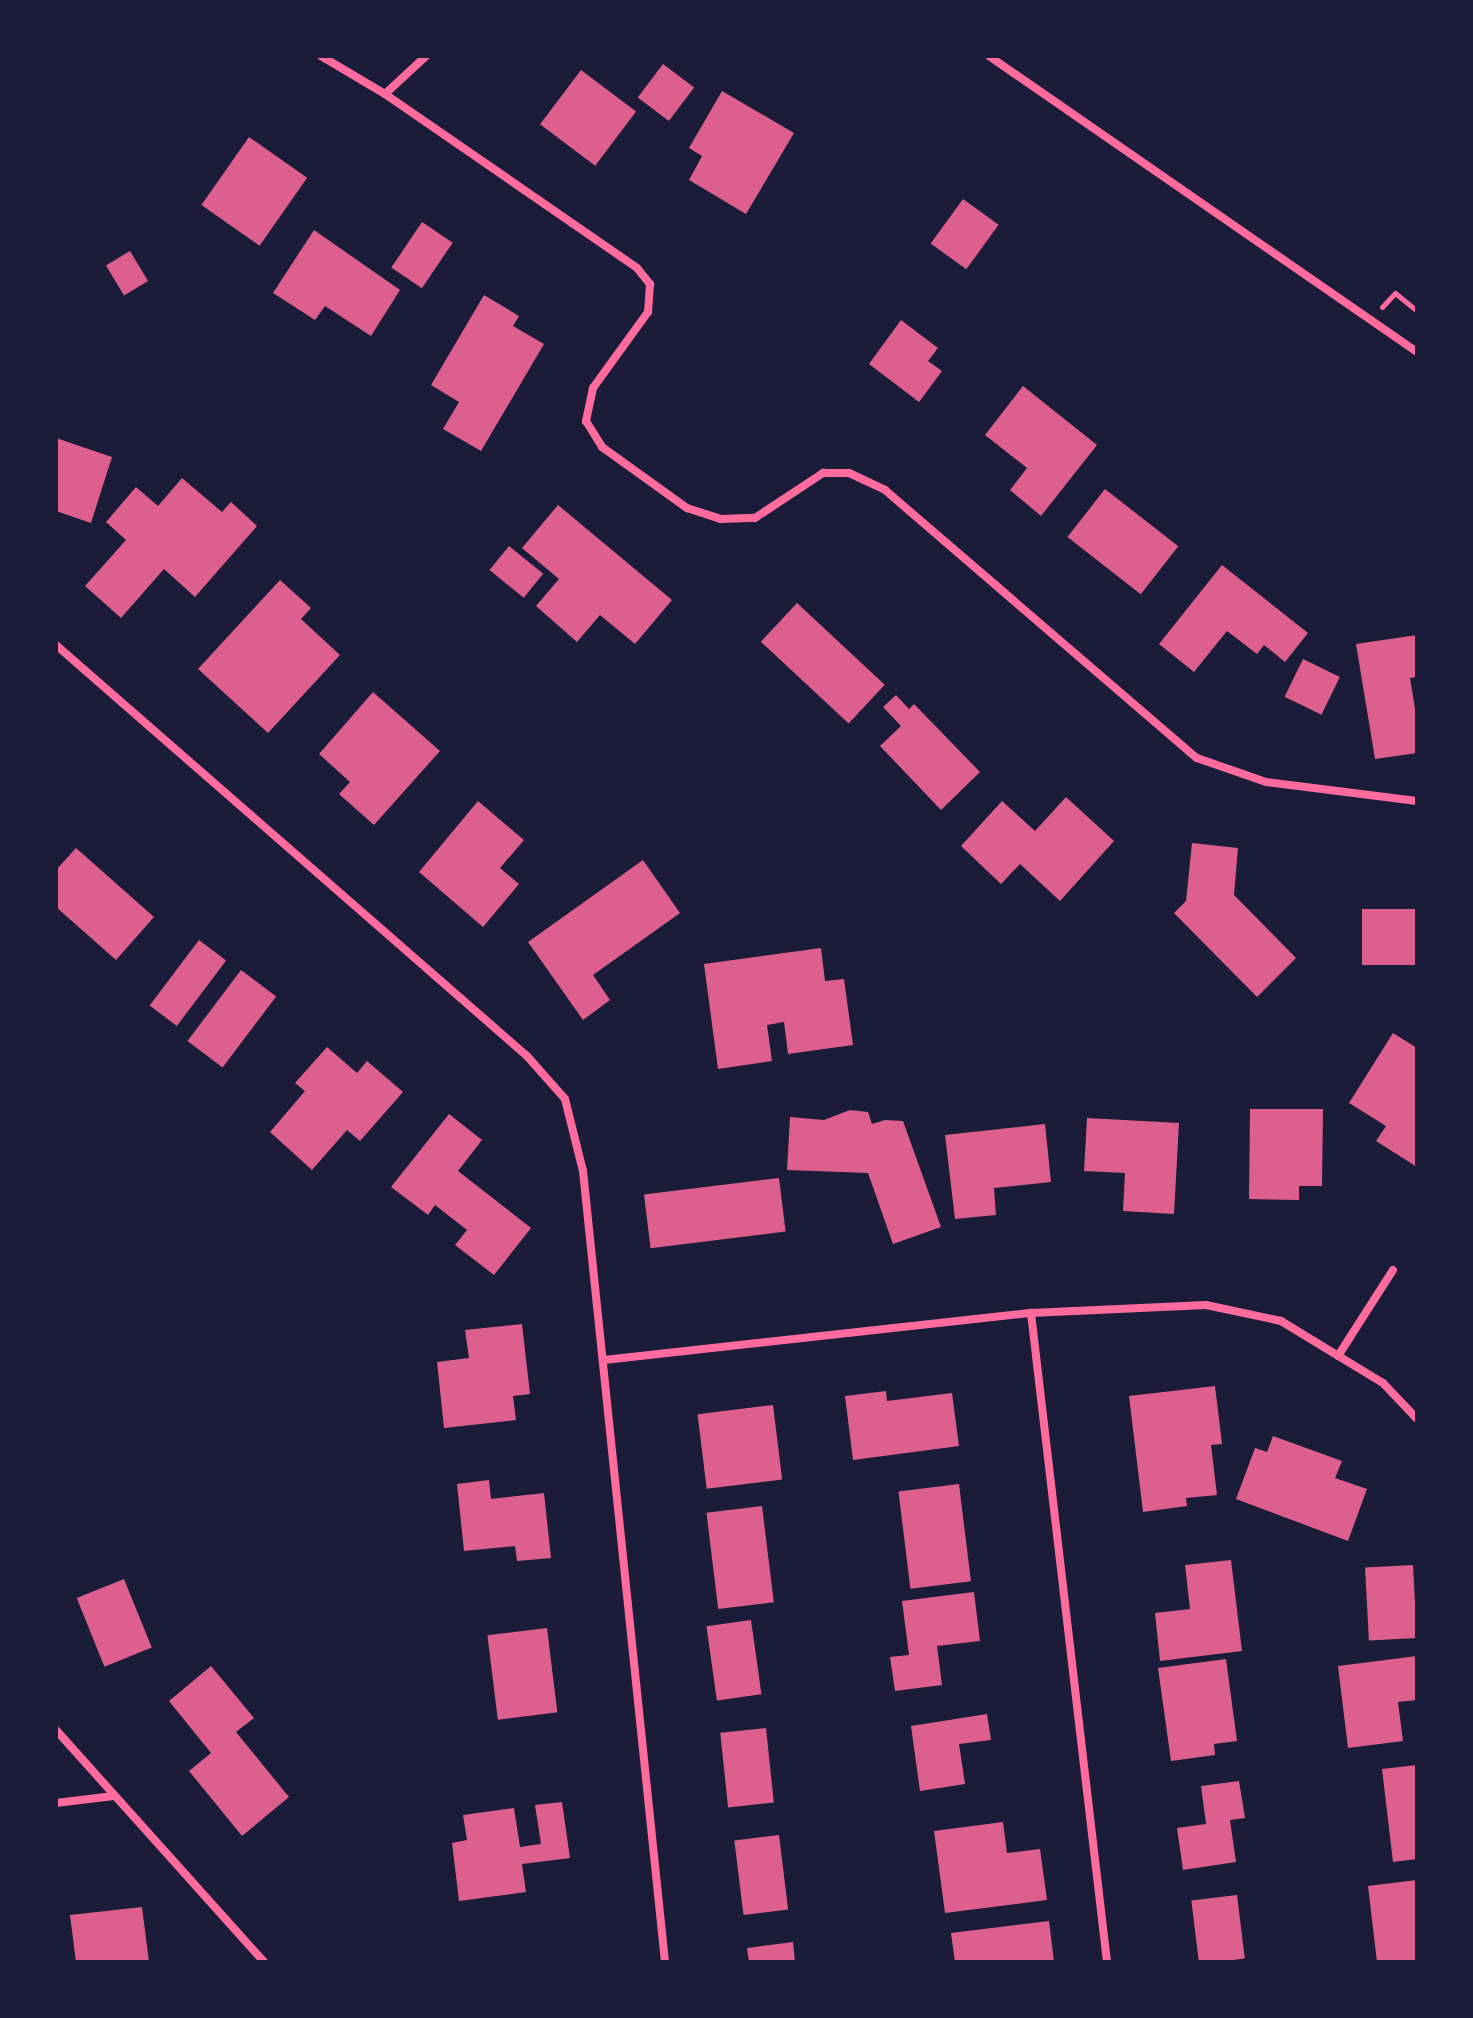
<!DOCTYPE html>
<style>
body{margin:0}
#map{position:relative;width:1473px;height:2018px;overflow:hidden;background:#1b1b3a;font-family:"Libre Baskerville",serif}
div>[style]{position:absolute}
.building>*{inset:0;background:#dd5f8e;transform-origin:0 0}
.path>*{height:5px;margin:-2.5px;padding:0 2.5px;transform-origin:2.5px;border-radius:2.5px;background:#ff6b9d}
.minor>*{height:8px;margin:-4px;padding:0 4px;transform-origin:4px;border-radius:4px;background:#ff6b9d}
span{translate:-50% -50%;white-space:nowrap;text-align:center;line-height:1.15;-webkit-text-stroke:7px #1b1b3a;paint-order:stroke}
.frame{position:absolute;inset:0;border:58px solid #1b1b3a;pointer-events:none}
</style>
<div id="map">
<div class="building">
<i style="left:663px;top:64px;width:39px;height:42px;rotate:37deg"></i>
<i style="left:581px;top:70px;width:69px;height:68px;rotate:37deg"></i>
<i style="clip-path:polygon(722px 91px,794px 133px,746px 214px,689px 180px,702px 156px,689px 148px)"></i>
<i style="left:249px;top:137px;width:71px;height:83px;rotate:35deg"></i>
<i style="left:963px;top:199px;width:44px;height:55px;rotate:36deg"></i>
<i style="left:422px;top:222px;width:37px;height:55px;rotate:34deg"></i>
<i style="clip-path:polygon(314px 230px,400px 290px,371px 336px,325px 306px,315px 320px,273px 293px)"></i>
<i style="left:130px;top:251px;width:35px;height:28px;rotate:59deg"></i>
<i style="clip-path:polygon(484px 295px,519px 316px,513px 326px,544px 344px,481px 451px,443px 429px,459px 402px,431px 385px)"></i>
<i style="clip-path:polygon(901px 320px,938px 348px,928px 361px,942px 371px,919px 402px,869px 364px)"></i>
<i style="clip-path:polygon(1023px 386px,1097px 445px,1041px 516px,1010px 490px,1027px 468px,985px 435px)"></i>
<i style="clip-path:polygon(56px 438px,112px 457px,91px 523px,56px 511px)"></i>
<i style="clip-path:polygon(182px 478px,222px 512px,231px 502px,257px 526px,195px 597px,164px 569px,121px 618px,85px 586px,126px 540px,106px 522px,136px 487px,158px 506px)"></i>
<i style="left:1105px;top:489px;width:93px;height:61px;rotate:38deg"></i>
<i style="clip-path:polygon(558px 505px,672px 600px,635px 644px,600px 615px,577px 642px,536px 606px,559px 579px,522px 548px)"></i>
<i style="left:509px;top:546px;width:44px;height:31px;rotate:39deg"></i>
<i style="clip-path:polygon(1222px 565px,1308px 633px,1285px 662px,1264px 645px,1257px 654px,1227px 631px,1194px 672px,1159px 644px)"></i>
<i style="clip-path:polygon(280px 580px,311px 608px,301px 619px,340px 655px,268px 733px,198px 669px)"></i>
<i style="left:797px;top:603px;width:120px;height:53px;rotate:43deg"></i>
<i style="clip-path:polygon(1417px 635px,1417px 677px,1410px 678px,1417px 721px,1417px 753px,1375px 759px,1356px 644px)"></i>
<i style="left:1303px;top:659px;width:41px;height:42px;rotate:26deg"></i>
<i style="clip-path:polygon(373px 692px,440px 751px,374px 825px,339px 794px,350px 782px,319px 754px)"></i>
<i style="clip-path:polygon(896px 695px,909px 709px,914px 704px,980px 772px,941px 810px,880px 746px,901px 726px,883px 707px)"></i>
<i style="clip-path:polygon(1066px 797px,1114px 841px,1060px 901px,1020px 864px,1001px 884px,961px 846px,1002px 801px,1035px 831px)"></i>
<i style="clip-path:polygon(478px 801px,524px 840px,500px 868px,519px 884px,483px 927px,419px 872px)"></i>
<i style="clip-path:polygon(1192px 843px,1238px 848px,1234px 895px,1296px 958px,1257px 997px,1174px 913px,1186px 901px)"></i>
<i style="clip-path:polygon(76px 848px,154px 917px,116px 960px,56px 907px,56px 870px)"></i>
<i style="clip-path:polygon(643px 860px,680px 913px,593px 975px,610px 1000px,583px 1020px,528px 942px)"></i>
<i style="left:1417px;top:909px;width:56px;height:55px;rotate:90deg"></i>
<i style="left:199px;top:940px;width:34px;height:82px;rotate:37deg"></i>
<i style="clip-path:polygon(821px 948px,825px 981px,844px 979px,853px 1045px,788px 1054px,784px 1022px,767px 1025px,772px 1061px,718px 1069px,704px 964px)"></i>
<i style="left:241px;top:970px;width:44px;height:89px;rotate:37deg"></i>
<i style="clip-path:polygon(1393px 1033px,1417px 1048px,1417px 1167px,1376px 1141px,1386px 1126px,1349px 1103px)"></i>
<i style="clip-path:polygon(327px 1047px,357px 1073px,367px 1061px,403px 1092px,360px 1141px,347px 1130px,312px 1170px,270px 1132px,305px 1091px,295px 1083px)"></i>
<i style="clip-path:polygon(1250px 1109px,1323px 1109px,1322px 1186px,1299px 1186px,1299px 1200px,1249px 1199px)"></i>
<i style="clip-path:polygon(850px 1110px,868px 1112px,872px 1124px,885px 1120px,903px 1121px,941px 1227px,893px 1244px,868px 1173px,787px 1170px,790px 1117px,824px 1120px)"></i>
<i style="clip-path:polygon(449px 1114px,482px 1140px,458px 1171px,531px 1228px,494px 1275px,455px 1245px,467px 1230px,435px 1205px,428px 1215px,391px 1187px)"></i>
<i style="clip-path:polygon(1087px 1118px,1179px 1123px,1174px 1214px,1123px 1211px,1125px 1173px,1084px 1171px)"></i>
<i style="clip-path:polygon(1045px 1124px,1051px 1182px,994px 1188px,996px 1215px,955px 1219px,945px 1135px)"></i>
<i style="left:779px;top:1178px;width:54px;height:136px;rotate:83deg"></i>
<i style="clip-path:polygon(522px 1324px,530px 1394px,513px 1396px,516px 1420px,444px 1428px,437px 1362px,469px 1358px,465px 1330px)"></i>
<i style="clip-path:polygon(1215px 1386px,1222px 1444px,1211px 1445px,1217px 1495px,1186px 1498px,1187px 1506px,1143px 1512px,1129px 1396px)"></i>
<i style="clip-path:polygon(886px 1391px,887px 1401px,952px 1393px,959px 1446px,853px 1460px,845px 1396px)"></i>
<i style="left:773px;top:1405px;width:75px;height:76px;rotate:83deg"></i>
<i style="clip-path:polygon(1273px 1436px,1342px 1461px,1335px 1478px,1367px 1489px,1348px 1541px,1236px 1499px,1255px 1448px,1267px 1452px)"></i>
<i style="clip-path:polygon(489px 1480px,491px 1499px,544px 1493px,551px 1558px,517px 1561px,515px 1546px,464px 1551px,457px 1484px)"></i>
<i style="left:959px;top:1484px;width:98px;height:61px;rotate:83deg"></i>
<i style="left:762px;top:1506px;width:97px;height:56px;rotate:83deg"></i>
<i style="clip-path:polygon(1231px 1560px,1242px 1651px,1160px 1661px,1155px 1613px,1190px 1609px,1185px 1565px)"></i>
<i style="left:1413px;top:1565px;width:73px;height:48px;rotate:87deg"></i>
<i style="left:124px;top:1579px;width:74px;height:51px;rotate:68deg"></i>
<i style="clip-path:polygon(974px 1592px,980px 1641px,937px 1646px,942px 1685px,895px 1691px,890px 1657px,909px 1655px,902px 1601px)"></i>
<i style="left:751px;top:1620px;width:75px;height:45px;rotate:82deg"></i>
<i style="left:547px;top:1628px;width:85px;height:60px;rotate:83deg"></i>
<i style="clip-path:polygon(1417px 1656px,1417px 1700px,1398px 1702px,1403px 1741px,1348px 1748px,1338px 1666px)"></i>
<i style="clip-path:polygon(1226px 1659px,1237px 1741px,1214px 1744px,1215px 1755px,1171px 1761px,1158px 1668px)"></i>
<i style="clip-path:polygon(211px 1666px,254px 1718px,236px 1732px,289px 1797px,242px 1836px,189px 1771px,211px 1753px,169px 1701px)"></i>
<i style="clip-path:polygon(987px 1714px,991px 1740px,959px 1744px,965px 1784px,920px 1791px,911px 1726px)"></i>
<i style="left:766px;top:1728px;width:75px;height:46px;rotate:84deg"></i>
<i style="clip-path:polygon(1417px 1765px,1417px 1859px,1393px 1862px,1382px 1769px)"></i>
<i style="clip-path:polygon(1239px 1781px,1245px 1818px,1230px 1820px,1236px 1862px,1183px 1870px,1177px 1828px,1206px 1824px,1201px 1786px)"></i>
<i style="clip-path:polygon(562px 1802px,570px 1858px,522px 1864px,526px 1892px,459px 1901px,452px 1843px,467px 1840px,463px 1815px,514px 1808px,520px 1847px,541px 1844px,535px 1805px)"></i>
<i style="clip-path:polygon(1003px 1822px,1007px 1853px,1040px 1849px,1047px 1900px,945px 1913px,934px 1831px)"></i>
<i style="left:779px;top:1835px;width:75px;height:45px;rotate:83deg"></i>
<i style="clip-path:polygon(1417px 1880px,1417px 1961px,1377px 1962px,1368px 1886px)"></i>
<i style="left:1237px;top:1895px;width:64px;height:46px;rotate:83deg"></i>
<i style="clip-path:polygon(142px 1907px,149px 1962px,76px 1962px,70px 1915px)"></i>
<i style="clip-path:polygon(1049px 1921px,1054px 1962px,955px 1962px,951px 1933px)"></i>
<i style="clip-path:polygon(793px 1942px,795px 1962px,749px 1962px,747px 1948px)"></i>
</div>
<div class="path">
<i style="left:1382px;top:307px;width:19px;rotate:-47deg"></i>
<i style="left:1395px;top:293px;width:28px;rotate:39deg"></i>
</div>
<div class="minor">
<i style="left:321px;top:56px;width:74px;rotate:30.7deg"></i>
<i style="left:385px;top:94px;width:306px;rotate:34.6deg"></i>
<i style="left:637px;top:268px;width:21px;rotate:51deg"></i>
<i style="left:650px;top:284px;width:28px;rotate:94deg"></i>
<i style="left:648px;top:312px;width:94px;rotate:125.9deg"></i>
<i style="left:593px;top:388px;width:34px;rotate:102deg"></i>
<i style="left:586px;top:421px;width:31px;rotate:58deg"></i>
<i style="left:602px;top:447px;width:105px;rotate:35.7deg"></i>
<i style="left:687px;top:508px;width:36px;rotate:18deg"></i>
<i style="left:721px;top:519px;width:34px;rotate:-2deg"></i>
<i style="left:755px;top:518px;width:82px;rotate:-33.5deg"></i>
<i style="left:823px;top:473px;width:26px"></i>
<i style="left:849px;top:473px;width:40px;rotate:25deg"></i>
<i style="left:885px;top:490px;width:411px;rotate:40.7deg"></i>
<i style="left:1197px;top:758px;width:73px;rotate:19.2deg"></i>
<i style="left:1266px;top:782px;width:152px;rotate:7.2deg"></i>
<i style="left:989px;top:56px;width:520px;rotate:34.67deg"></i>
<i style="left:385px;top:94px;width:56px;rotate:-42.8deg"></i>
<i style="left:56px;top:645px;width:625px;rotate:41.11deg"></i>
<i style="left:527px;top:1056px;width:57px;rotate:48.5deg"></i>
<i style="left:565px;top:1099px;width:74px;rotate:76deg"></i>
<i style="left:583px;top:1171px;width:795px;rotate:84.08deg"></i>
<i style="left:1031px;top:1313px;width:653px;rotate:83.32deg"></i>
<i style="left:1338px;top:1356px;width:102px;rotate:-57.4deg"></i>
<i style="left:604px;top:1360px;width:430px;rotate:-6.3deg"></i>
<i style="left:1031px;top:1313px;width:175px;rotate:-2.6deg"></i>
<i style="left:1206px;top:1305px;width:77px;rotate:12deg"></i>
<i style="left:1281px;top:1321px;width:119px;rotate:31.3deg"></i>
<i style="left:1383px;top:1383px;width:50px;rotate:46.6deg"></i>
<i style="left:56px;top:1730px;width:312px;rotate:48.1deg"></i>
<i style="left:56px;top:1803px;width:58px;rotate:-6.9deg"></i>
</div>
<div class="frame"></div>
</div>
